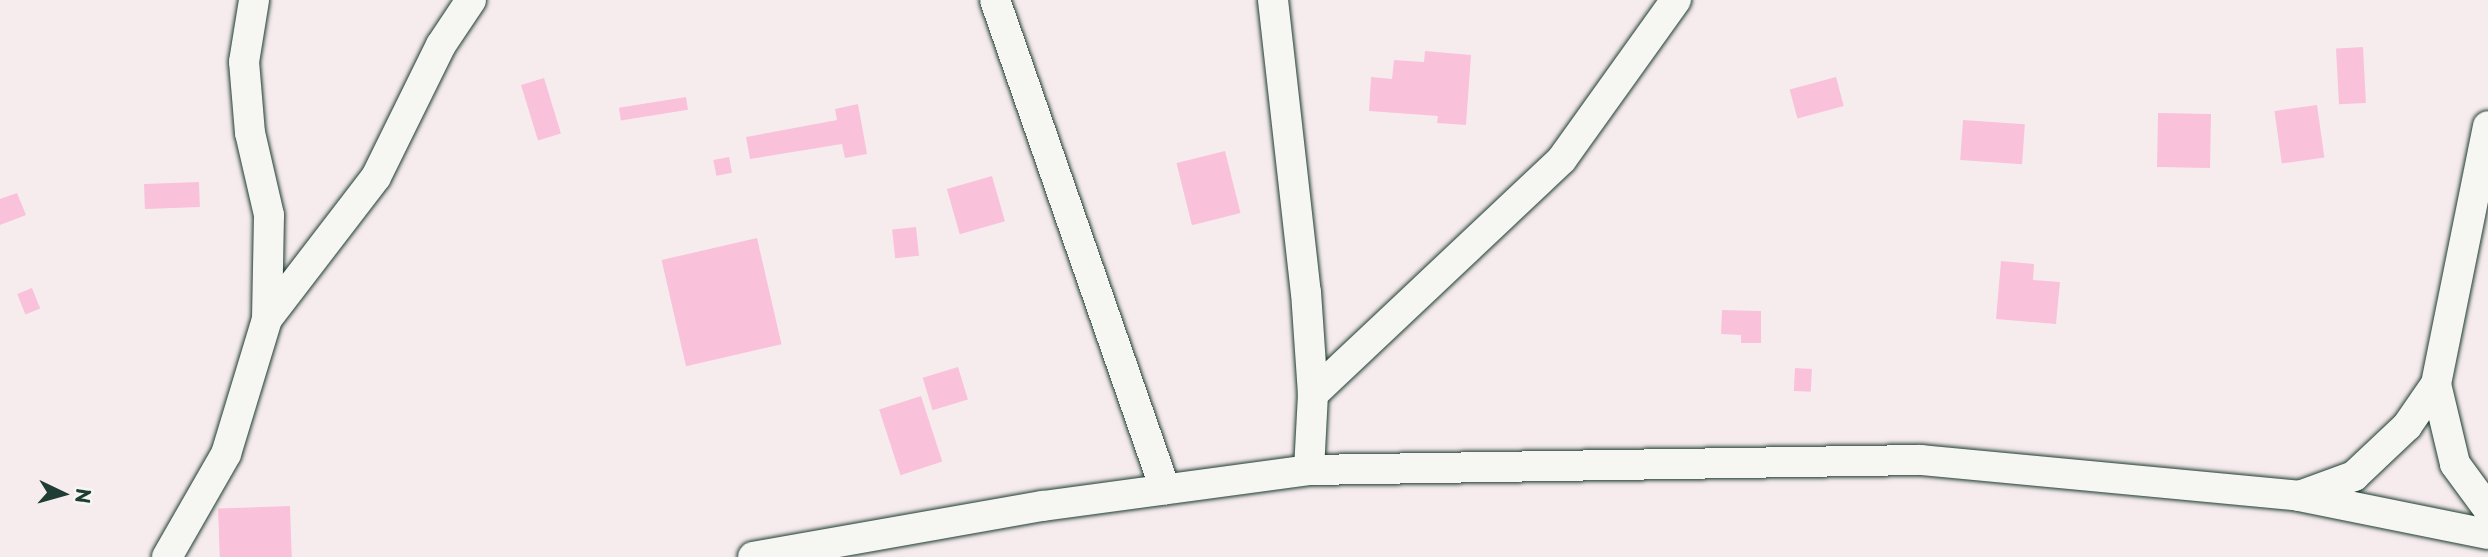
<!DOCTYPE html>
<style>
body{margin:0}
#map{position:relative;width:2488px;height:557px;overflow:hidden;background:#f7eced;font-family:"Playpen Sans",sans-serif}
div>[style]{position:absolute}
.building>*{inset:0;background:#f9c2da;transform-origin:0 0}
.roads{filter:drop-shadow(0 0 2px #1f3d34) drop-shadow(0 0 2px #1f3d34)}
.minor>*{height:30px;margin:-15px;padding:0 15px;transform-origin:15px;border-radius:15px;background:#f6f6f2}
span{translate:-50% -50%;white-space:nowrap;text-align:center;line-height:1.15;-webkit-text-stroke:6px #f6f6f2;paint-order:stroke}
.north{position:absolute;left:28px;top:459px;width:70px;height:70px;-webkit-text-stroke:5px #f6f6f2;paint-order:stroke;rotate:95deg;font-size:19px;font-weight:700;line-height:28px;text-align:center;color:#1f3d34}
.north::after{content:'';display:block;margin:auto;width:24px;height:32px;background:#1f3d34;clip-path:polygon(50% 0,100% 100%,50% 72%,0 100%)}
</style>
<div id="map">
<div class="building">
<i style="left:2363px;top:47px;width:56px;height:27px;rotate:87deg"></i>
<i style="clip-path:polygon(1425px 51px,1471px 55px,1466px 125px,1437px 123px,1438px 116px,1369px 111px,1371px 77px,1392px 79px,1394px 60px,1424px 62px)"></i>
<i style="left:1836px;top:77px;width:30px;height:48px;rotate:75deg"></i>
<i style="left:544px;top:78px;width:58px;height:24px;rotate:73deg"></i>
<i style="left:686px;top:97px;width:13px;height:68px;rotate:81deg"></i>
<i style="clip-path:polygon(858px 104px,867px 154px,845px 158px,842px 144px,750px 159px,746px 137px,837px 120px,835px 109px)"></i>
<i style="left:2317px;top:105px;width:53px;height:43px;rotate:82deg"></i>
<i style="left:2158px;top:113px;width:53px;height:54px;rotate:1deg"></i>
<i style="left:1963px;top:120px;width:62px;height:40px;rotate:4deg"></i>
<i style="left:1225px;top:151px;width:64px;height:50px;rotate:76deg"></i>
<i style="left:729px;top:157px;width:16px;height:16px;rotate:79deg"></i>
<i style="left:992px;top:176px;width:47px;height:47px;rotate:74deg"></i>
<i style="left:199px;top:182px;width:25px;height:55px;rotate:88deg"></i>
<i style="clip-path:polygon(17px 193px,26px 215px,0 225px,0 199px)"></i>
<i style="left:916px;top:227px;width:29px;height:24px;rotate:84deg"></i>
<i style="left:757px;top:238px;width:109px;height:98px;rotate:77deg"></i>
<i style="clip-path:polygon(2001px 261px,2034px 264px,2033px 280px,2060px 282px,2056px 324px,1996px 319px)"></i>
<i style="left:32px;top:288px;width:22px;height:16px;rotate:68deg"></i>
<i style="clip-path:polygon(1722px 310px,1761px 311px,1761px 343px,1741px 343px,1741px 335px,1721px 334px)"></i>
<i style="left:958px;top:367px;width:34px;height:37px;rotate:73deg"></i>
<i style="left:1795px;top:368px;width:17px;height:23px;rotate:3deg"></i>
<i style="left:921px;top:396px;width:69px;height:44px;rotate:72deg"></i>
<i style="left:290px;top:506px;width:51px;height:72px;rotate:88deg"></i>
</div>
<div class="roads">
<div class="minor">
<i style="left:995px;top:0;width:518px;rotate:70.83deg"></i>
<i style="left:1273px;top:0;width:294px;rotate:83.6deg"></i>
<i style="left:1306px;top:292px;width:102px;rotate:86.1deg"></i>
<i style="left:1313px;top:394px;width:76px;rotate:93deg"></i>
<i style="left:267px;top:319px;width:179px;rotate:-52.5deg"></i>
<i style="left:376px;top:177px;width:147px;rotate:-63.8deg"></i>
<i style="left:441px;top:45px;width:54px;rotate:-56.3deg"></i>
<i style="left:2436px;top:384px;width:82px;rotate:76.6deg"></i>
<i style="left:2455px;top:464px;width:56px;rotate:53.7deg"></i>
<i style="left:1313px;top:394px;width:342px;rotate:-43.3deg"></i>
<i style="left:1562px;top:159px;width:196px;rotate:-54.4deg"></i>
<i style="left:2299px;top:496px;width:59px;rotate:-20deg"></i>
<i style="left:2354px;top:476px;width:73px;rotate:-43.3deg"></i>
<i style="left:2407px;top:426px;width:51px;rotate:-55.4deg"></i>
<i style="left:2436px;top:384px;width:263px;rotate:-78.6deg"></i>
<i style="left:167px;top:557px;width:119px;rotate:-60.2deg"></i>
<i style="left:226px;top:454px;width:141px;rotate:-73.1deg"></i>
<i style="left:267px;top:319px;width:104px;rotate:-88.9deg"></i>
<i style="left:269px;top:215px;width:84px;rotate:-103deg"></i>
<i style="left:250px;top:133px;width:71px;rotate:-94.8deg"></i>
<i style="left:244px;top:62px;width:63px;rotate:-80.8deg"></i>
<i style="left:753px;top:557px;width:294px;rotate:-10deg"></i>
<i style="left:1043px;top:506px;width:268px;rotate:-7.7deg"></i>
<i style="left:1309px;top:470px;width:612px;rotate:-0.94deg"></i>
<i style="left:1921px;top:460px;width:380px;rotate:5.4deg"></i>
<i style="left:2299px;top:496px;width:193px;rotate:11.4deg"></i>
</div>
</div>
<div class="north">N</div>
</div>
